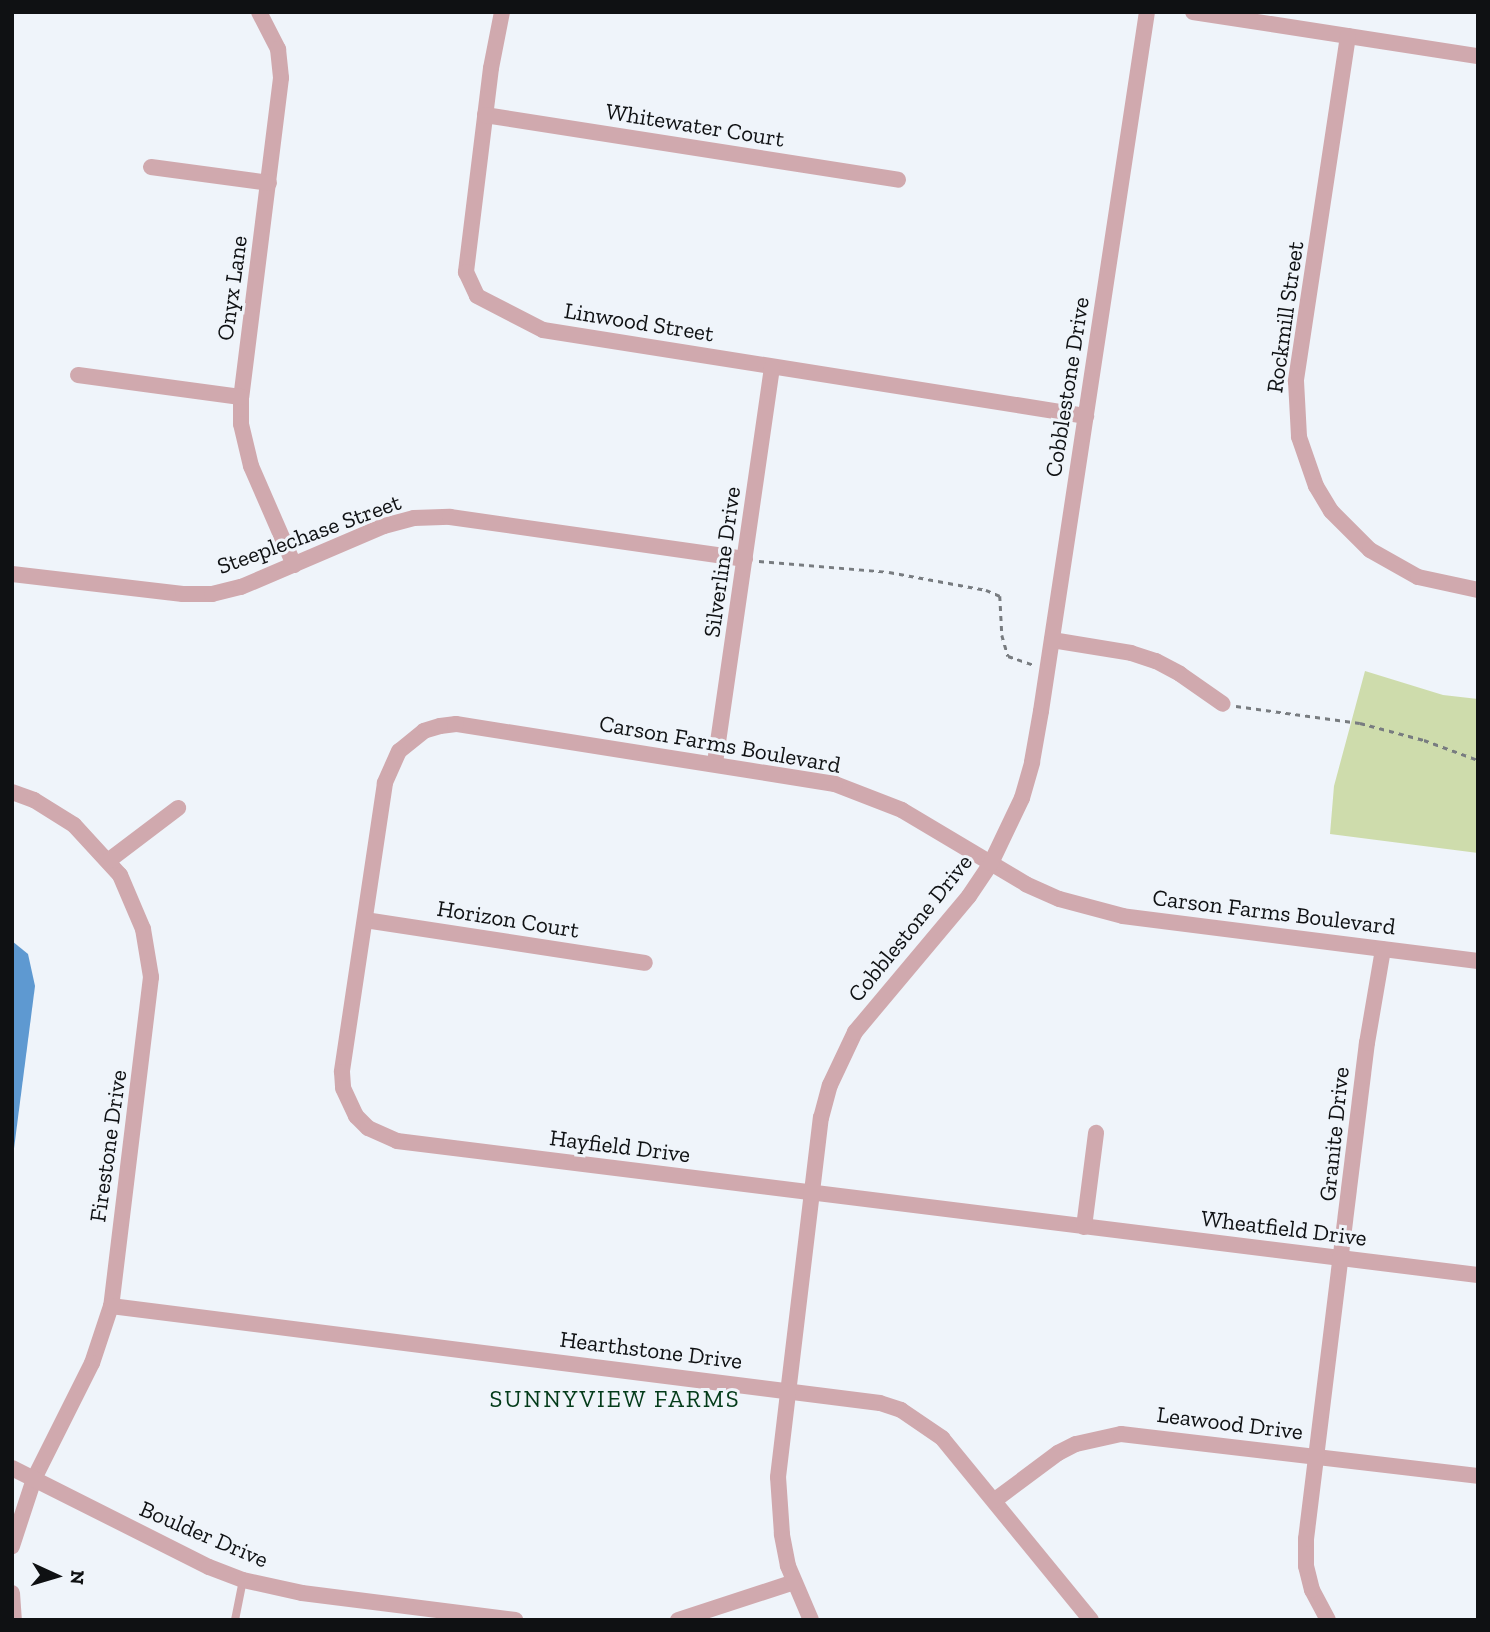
<!DOCTYPE html>
<style>
body{margin:0}
#map{position:relative;width:1490px;height:1632px;overflow:hidden;background:#eff4fa;font-family:"Zilla Slab",serif}
div>[style]{position:absolute}
.green>*{inset:0;background:#cedcac}
.water>*{inset:0;background:#5e99d1}
.path>*{height:2.5px;margin-top:-1.25px;transform-origin:0;background:repeating-linear-gradient(90deg,#787c80 0 5px,transparent 0 10px)}
.service>*{height:8px;margin:-4px;padding:0 4px;transform-origin:4px;border-radius:4px;background:#d0a9ae}
.minor>*{height:16px;margin:-8px;padding:0 8px;transform-origin:8px;border-radius:8px;background:#d0a9ae}
span{translate:-50% -50%;white-space:nowrap;text-align:center;line-height:1.15;-webkit-text-stroke:6px #eff4fa;paint-order:stroke}
.street-label{font-size:23px;color:#0f1113}
.neighbourhood-label{font-size:24px;color:#033b19;letter-spacing:2px}
.frame{position:absolute;inset:0;border:14px solid #0f1113;pointer-events:none}
.north{position:absolute;left:21px;top:1541px;width:70px;height:70px;-webkit-text-stroke:5px #eff4fa;paint-order:stroke;rotate:94deg;font-size:19px;font-weight:700;line-height:28px;text-align:center;color:#0f1113}
.north::after{content:'';display:block;margin:auto;width:24px;height:32px;background:#0f1113;clip-path:polygon(50% 0,100% 100%,50% 72%,0 100%)}
</style>
<div id="map">
<div class="green">
<i style="clip-path:polygon(1365px 671px,1443px 695px,1478px 699px,1478px 853px,1330px 834px,1334px 786px)"></i>
</div>
<div class="water">
<i style="clip-path:polygon(12px 941px,28px 954px,35px 986px,12px 1164px)"></i>
</div>
<div class="path">
<i style="left:759px;top:561px;width:130px;rotate:4.8deg"></i>
<i style="left:889px;top:572px;width:99px;rotate:10.5deg"></i>
<i style="left:986px;top:590px;width:15px;rotate:23deg"></i>
<i style="left:1000px;top:596px;width:39px;rotate:87deg"></i>
<i style="left:1002px;top:635px;width:22px;rotate:74deg"></i>
<i style="left:1008px;top:656px;width:28px;rotate:19deg"></i>
<i style="left:1236px;top:706px;width:125px;rotate:7.8deg"></i>
<i style="left:1360px;top:723px;width:66px;rotate:14.9deg"></i>
<i style="left:1424px;top:740px;width:58px;rotate:20.3deg"></i>
</div>
<div class="service">
<i style="left:235px;top:1620px;width:41px;rotate:-78.7deg"></i>
</div>
<div class="minor">
<i style="left:259px;top:12px;width:42px;rotate:62.8deg"></i>
<i style="left:278px;top:49px;width:29px;rotate:84deg"></i>
<i style="left:281px;top:78px;width:321px;rotate:97.1deg"></i>
<i style="left:241px;top:397px;width:27px;rotate:90deg"></i>
<i style="left:241px;top:424px;width:43px;rotate:76.6deg"></i>
<i style="left:251px;top:466px;width:108px;rotate:66.5deg"></i>
<i style="left:502px;top:12px;width:57px;rotate:101.1deg"></i>
<i style="left:491px;top:68px;width:206px;rotate:97deg"></i>
<i style="left:466px;top:272px;width:26px;rotate:65deg"></i>
<i style="left:477px;top:296px;width:74px;rotate:27.3deg"></i>
<i style="left:543px;top:330px;width:550px;rotate:9deg"></i>
<i style="left:1193px;top:12px;width:288px;rotate:8.8deg"></i>
<i style="left:1348px;top:36px;width:349px;rotate:98.6deg"></i>
<i style="left:1296px;top:381px;width:56px;rotate:86.9deg"></i>
<i style="left:1299px;top:437px;width:52px;rotate:70.9deg"></i>
<i style="left:1316px;top:486px;width:29px;rotate:59deg"></i>
<i style="left:1331px;top:511px;width:55px;rotate:45deg"></i>
<i style="left:1370px;top:550px;width:55px;rotate:29.4deg"></i>
<i style="left:1418px;top:577px;width:61px;rotate:12.2deg"></i>
<i style="left:485px;top:115px;width:418px;rotate:8.9deg"></i>
<i style="left:151px;top:167px;width:119px;rotate:7.7deg"></i>
<i style="left:78px;top:375px;width:164px;rotate:7.7deg"></i>
<i style="left:12px;top:574px;width:172px;rotate:6.7deg"></i>
<i style="left:183px;top:594px;width:29px"></i>
<i style="left:212px;top:594px;width:30px;rotate:-14deg"></i>
<i style="left:241px;top:587px;width:155px;rotate:-23.1deg"></i>
<i style="left:384px;top:526px;width:31px;rotate:-15deg"></i>
<i style="left:414px;top:518px;width:36px;rotate:-2deg"></i>
<i style="left:450px;top:517px;width:298px;rotate:8.1deg"></i>
<i style="left:1052px;top:640px;width:80px;rotate:9.3deg"></i>
<i style="left:1131px;top:653px;width:26px;rotate:18deg"></i>
<i style="left:1156px;top:661px;width:27px;rotate:28deg"></i>
<i style="left:1180px;top:674px;width:52px;rotate:34.9deg"></i>
<i style="left:715px;top:763px;width:400px;rotate:-81.8deg"></i>
<i style="left:12px;top:792px;width:23px;rotate:20deg"></i>
<i style="left:34px;top:800px;width:47px;rotate:32deg"></i>
<i style="left:74px;top:825px;width:68px;rotate:47.4deg"></i>
<i style="left:120px;top:875px;width:59px;rotate:66.9deg"></i>
<i style="left:143px;top:929px;width:49px;rotate:80.5deg"></i>
<i style="left:151px;top:977px;width:331px;rotate:96.9deg"></i>
<i style="left:111px;top:1306px;width:60px;rotate:108.4deg"></i>
<i style="left:92px;top:1363px;width:130px;rotate:116.6deg"></i>
<i style="left:34px;top:1479px;width:71px;rotate:108.2deg"></i>
<i style="left:108px;top:861px;width:88px;rotate:-37.1deg"></i>
<i style="left:365px;top:920px;width:283px;rotate:8.7deg"></i>
<i style="left:1478px;top:961px;width:358px;rotate:-172.8deg"></i>
<i style="left:1123px;top:916px;width:66px;rotate:-165.1deg"></i>
<i style="left:1059px;top:899px;width:36px;rotate:-156deg"></i>
<i style="left:1026px;top:884px;width:144px;rotate:-149.2deg"></i>
<i style="left:902px;top:810px;width:72px;rotate:-158.8deg"></i>
<i style="left:835px;top:784px;width:384px;rotate:-171deg"></i>
<i style="left:456px;top:724px;width:16px;rotate:173deg"></i>
<i style="left:440px;top:726px;width:17px;rotate:163deg"></i>
<i style="left:424px;top:731px;width:32px;rotate:141deg"></i>
<i style="left:399px;top:751px;width:35px;rotate:114deg"></i>
<i style="left:385px;top:783px;width:292px;rotate:98.5deg"></i>
<i style="left:342px;top:1072px;width:16px;rotate:86deg"></i>
<i style="left:343px;top:1088px;width:31px;rotate:65deg"></i>
<i style="left:356px;top:1116px;width:17px;rotate:45deg"></i>
<i style="left:368px;top:1128px;width:32px;rotate:24deg"></i>
<i style="left:397px;top:1141px;width:1089px;rotate:7.07deg"></i>
<i style="left:1084px;top:1227px;width:95px;rotate:-82.7deg"></i>
<i style="left:111px;top:1306px;width:775px;rotate:7.19deg"></i>
<i style="left:880px;top:1403px;width:22px;rotate:18deg"></i>
<i style="left:901px;top:1410px;width:50px;rotate:34.3deg"></i>
<i style="left:942px;top:1438px;width:235px;rotate:50.7deg"></i>
<i style="left:12px;top:1468px;width:220px;rotate:26.7deg"></i>
<i style="left:209px;top:1567px;width:36px;rotate:21deg"></i>
<i style="left:243px;top:1580px;width:60px;rotate:12.4deg"></i>
<i style="left:302px;top:1593px;width:215px;rotate:7.2deg"></i>
<i style="left:995px;top:1500px;width:79px;rotate:-36.7deg"></i>
<i style="left:1058px;top:1453px;width:20px;rotate:-27deg"></i>
<i style="left:1076px;top:1444px;width:46px;rotate:-12.5deg"></i>
<i style="left:1121px;top:1434px;width:359px;rotate:6.7deg"></i>
<i style="left:12px;top:1593px;width:27px;rotate:86deg"></i>
<i style="left:678px;top:1620px;width:122px;rotate:-18.1deg"></i>
<i style="left:811px;top:1620px;width:59px;rotate:-113.1deg"></i>
<i style="left:788px;top:1566px;width:33px;rotate:-101deg"></i>
<i style="left:782px;top:1534px;width:57px;rotate:-94deg"></i>
<i style="left:778px;top:1477px;width:362px;rotate:-83.2deg"></i>
<i style="left:821px;top:1118px;width:34px;rotate:-75deg"></i>
<i style="left:830px;top:1085px;width:59px;rotate:-64.7deg"></i>
<i style="left:855px;top:1032px;width:177px;rotate:-50deg"></i>
<i style="left:969px;top:896px;width:40px;rotate:-56deg"></i>
<i style="left:991px;top:863px;width:72px;rotate:-64.5deg"></i>
<i style="left:1022px;top:798px;width:37px;rotate:-74deg"></i>
<i style="left:1032px;top:762px;width:52px;rotate:-80deg"></i>
<i style="left:1041px;top:711px;width:707px;rotate:-81.38deg"></i>
<i style="left:1328px;top:1620px;width:34px;rotate:-118deg"></i>
<i style="left:1312px;top:1590px;width:25px;rotate:-104deg"></i>
<i style="left:1306px;top:1566px;width:27px;rotate:-90deg"></i>
<i style="left:1306px;top:1539px;width:500px;rotate:-83deg"></i>
<i style="left:1367px;top:1043px;width:95px;rotate:-80.3deg"></i>
</div>
<div class="street-label">
<span style="left:695px;top:125px;rotate:9deg">Whitewater Court</span>
<span style="left:232px;top:288px;rotate:-82deg">Onyx Lane</span>
<span style="left:1285px;top:317px;rotate:-82deg">Rockmill Street</span>
<span style="left:639px;top:322px;rotate:9deg">Linwood Street</span>
<span style="left:1067px;top:387px;rotate:-81deg">Cobblestone Drive</span>
<span style="left:309px;top:534px;rotate:-20deg">Steeplechase Street</span>
<span style="left:722px;top:562px;rotate:-82deg">Silverline Drive</span>
<span style="left:720px;top:744px;rotate:10deg">Carson Farms Boulevard</span>
<span style="left:1274px;top:912px;rotate:7deg">Carson Farms Boulevard</span>
<span style="left:508px;top:919px;rotate:9deg">Horizon Court</span>
<span style="left:910px;top:928px;rotate:-51deg">Cobblestone Drive</span>
<span style="left:1334px;top:1134px;rotate:-84deg">Granite Drive</span>
<span style="left:108px;top:1146px;rotate:-82deg">Firestone Drive</span>
<span style="left:620px;top:1146px;rotate:7deg">Hayfield Drive</span>
<span style="left:1284px;top:1228px;rotate:7deg">Wheatfield Drive</span>
<span style="left:651px;top:1350px;rotate:7deg">Hearthstone Drive</span>
<span style="left:1230px;top:1423px;rotate:7deg">Leawood Drive</span>
<span style="left:204px;top:1534px;rotate:23deg">Boulder Drive</span>
</div>
<div class="neighbourhood-label">
<span style="left:615px;top:1399px">SUNNYVIEW FARMS</span>
</div>
<div class="frame"></div>
<div class="north">N</div>
</div>
